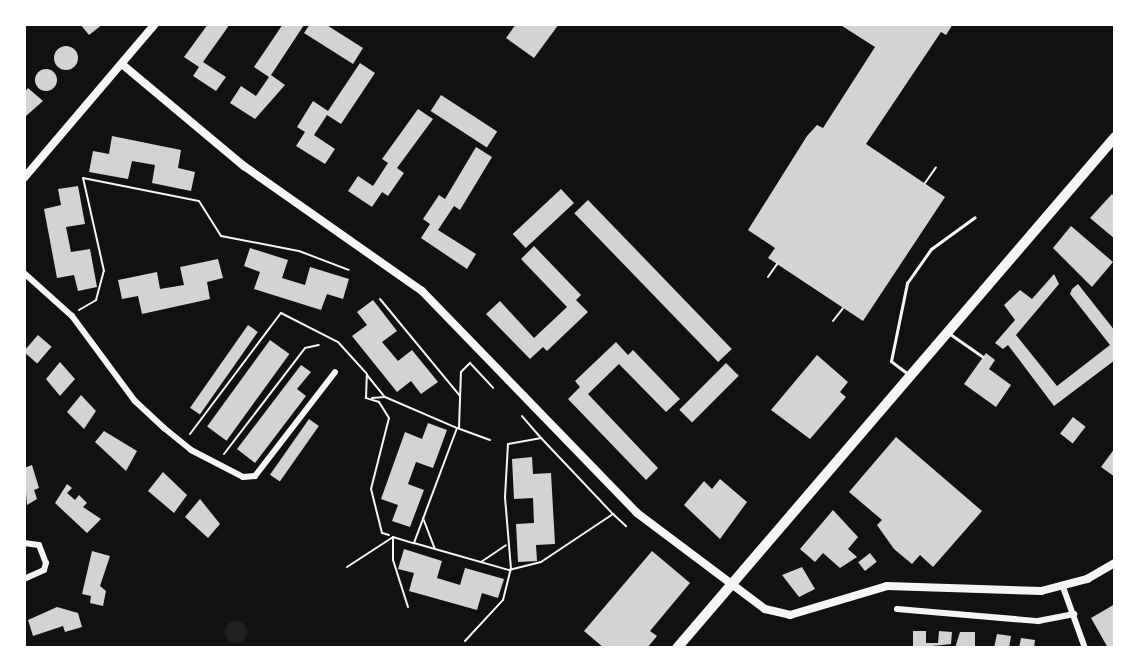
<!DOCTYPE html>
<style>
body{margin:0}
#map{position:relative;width:1139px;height:672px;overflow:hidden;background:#111;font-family:Poppins,sans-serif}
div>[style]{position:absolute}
.green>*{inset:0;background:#202020}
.round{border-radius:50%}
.building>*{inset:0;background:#d3d3d3;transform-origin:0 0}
.path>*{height:2px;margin:-1px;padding:0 1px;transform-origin:1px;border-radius:1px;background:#f5f5f5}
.service>*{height:3px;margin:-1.5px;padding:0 1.5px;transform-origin:1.5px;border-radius:1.5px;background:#f5f5f5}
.minor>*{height:6px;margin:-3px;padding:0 3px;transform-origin:3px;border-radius:3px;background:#f5f5f5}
.tertiary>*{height:8px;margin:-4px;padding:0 4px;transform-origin:4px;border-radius:4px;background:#f5f5f5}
.primary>*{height:10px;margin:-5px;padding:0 5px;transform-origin:5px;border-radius:5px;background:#f5f5f5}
span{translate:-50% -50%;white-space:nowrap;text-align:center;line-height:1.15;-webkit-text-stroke:8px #fff;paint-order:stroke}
.frame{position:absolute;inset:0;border:26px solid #fff;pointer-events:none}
</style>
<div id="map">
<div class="green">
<i class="round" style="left:225px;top:621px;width:22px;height:22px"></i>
</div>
<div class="building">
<i style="clip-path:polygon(80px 24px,103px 24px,89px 35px)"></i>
<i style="clip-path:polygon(208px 24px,230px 24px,203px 62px,226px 77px,216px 91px,193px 76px,199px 67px,184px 57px)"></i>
<i style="clip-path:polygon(283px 24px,304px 25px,271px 75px,285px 85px,255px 119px,230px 103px,241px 86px,256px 96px,269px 77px,254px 67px)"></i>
<i style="clip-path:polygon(310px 24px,325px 24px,363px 48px,353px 64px,304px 33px)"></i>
<i style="clip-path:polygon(516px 24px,559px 24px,534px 58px,506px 38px)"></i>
<i style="clip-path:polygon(839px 24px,953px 24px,946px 35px,941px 32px,866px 144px,945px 197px,863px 321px,768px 258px,775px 248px,748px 230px,807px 136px,817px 125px,823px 128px,875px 47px)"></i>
<i class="round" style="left:54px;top:46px;width:24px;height:24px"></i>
<i style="clip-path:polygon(360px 63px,375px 73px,341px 124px,327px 115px,314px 135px,335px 149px,325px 164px,296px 146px,305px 132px,297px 127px,313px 101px,328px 111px)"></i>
<i class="round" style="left:35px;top:69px;width:22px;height:22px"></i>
<i style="clip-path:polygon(28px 88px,43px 101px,26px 116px,24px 93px)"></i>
<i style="left:441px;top:95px;width:67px;height:19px;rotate:33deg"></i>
<i style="clip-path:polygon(418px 109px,433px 119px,397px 168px,404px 173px,388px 196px,382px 192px,372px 207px,348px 191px,358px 176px,373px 186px,388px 163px,382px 159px)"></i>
<i style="clip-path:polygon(112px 136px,181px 150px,178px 168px,195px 172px,191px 191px,152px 183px,155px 165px,132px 161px,128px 179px,89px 172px,93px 151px,109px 154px)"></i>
<i style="clip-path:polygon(476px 147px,492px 157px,460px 210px,454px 206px,438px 230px,476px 254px,467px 269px,421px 238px,430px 224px,423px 219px,439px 195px,445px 199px)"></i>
<i style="clip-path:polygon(78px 186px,85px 224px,66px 227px,71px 252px,90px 249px,97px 287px,78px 291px,74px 275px,57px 278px,44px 209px,61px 205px,58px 189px)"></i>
<i style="left:561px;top:189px;width:19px;height:66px;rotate:47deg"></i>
<i style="clip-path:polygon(1112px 194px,1115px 197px,1115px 239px,1090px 218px)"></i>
<i style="left:588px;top:200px;width:207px;height:19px;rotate:46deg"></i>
<i style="clip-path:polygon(1071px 226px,1113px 262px,1092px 287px,1053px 248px)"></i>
<i style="clip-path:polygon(534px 246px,581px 295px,576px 300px,588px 312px,547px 351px,543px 347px,530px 359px,486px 314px,500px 301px,534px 338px,567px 307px,521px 259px)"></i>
<i style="clip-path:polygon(250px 248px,288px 260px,282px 278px,305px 285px,310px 267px,349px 279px,343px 299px,327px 294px,321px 310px,254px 289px,260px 272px,244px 266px)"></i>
<i style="clip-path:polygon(218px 259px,223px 278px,207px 282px,210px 299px,142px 314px,138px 296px,122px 299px,118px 280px,157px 272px,160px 289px,184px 285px,180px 267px)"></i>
<i style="clip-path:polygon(1054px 274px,1059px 284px,1016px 335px,1057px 386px,1110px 345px,1070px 294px,1072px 289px,1078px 284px,1115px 331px,1115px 360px,1054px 406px,1008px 345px,1003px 349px,995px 343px,1015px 320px,1004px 305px,1020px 290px,1032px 299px)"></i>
<i style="clip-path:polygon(373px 300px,397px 331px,382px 342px,398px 361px,412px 350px,438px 382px,421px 394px,411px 381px,397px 392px,352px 336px,367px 325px,357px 312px)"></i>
<i style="left:248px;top:325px;width:12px;height:101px;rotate:35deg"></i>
<i style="left:38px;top:335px;width:18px;height:22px;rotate:41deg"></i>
<i style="left:270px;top:340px;width:24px;height:107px;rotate:36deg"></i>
<i style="clip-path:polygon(616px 342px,628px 355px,633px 350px,680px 399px,666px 412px,619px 364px,588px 394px,658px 468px,646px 480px,568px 399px,580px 387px,575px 381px)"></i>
<i style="clip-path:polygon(986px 353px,995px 360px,989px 369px,1011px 385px,996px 407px,964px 384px)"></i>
<i style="clip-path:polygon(817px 355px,848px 382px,840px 392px,846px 397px,810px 439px,771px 410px)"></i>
<i style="clip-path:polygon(60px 362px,75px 379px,60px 396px,46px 379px)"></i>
<i style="left:726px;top:363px;width:18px;height:66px;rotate:45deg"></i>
<i style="clip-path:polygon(301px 365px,311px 372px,297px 389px,306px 396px,255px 463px,237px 449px)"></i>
<i style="clip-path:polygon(81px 395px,96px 411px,84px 429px,67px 412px)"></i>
<i style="left:1073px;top:417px;width:16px;height:21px;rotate:38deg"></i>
<i style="left:309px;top:419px;width:12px;height:68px;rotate:35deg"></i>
<i style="clip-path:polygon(428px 423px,447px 430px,433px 468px,416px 462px,408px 484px,424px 490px,410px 527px,392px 521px,398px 505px,381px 499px,405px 432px,422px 439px)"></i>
<i style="clip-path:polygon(104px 431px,137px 451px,126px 471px,95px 442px)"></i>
<i style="clip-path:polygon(896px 437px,982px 511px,933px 567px,920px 555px,912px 564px,894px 549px,877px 525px,882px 520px,849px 492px)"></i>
<i style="clip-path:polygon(1115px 448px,1115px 477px,1101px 467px)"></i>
<i style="clip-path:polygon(532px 457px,533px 474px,551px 473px,555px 544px,536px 545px,537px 561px,518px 562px,516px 524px,534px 523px,533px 498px,514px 499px,512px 459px)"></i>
<i style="clip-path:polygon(32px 465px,39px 488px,34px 490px,37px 499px,27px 505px,24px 468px)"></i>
<i style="clip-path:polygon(163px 472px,187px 495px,174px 513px,148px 491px)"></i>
<i style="clip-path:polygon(720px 479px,747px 502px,720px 539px,684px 505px,704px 481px,712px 489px)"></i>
<i style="clip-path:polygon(67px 484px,72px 488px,67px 493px,75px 500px,79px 495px,87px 503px,83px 507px,101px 519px,87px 533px,55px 503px)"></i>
<i style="clip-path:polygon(200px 499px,220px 524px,208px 538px,185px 517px)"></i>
<i style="clip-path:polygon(833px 510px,858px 537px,848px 549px,857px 557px,840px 568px,823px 553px,815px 562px,800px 549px)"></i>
<i style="clip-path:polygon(404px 549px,442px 561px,437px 578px,460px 585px,465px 568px,504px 579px,498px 598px,482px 593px,477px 610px,409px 591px,414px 573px,398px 569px)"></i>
<i style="clip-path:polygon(92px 551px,110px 556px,100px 586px,106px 591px,103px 606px,90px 603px,91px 596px,82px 594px)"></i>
<i style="clip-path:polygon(652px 551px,690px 583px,650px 631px,657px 636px,647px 648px,604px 648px,584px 631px)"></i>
<i style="left:870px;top:553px;width:11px;height:15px;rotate:52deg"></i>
<i style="clip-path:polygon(802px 567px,815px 589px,799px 597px,782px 575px)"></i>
<i style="clip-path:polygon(1115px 604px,1115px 647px,1108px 648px,1091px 618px)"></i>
<i style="clip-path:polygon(57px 607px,78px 613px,82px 627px,65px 632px,63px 626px,33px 636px,28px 620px)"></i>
<i style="clip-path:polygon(913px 631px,926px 631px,926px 643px,938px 643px,939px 631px,952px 632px,951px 644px,913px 648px)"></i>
<i style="clip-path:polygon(960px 632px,975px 632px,975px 648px,955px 648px)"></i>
<i style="clip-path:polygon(997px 634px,1011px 636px,1009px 648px,994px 648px)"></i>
<i style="clip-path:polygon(1021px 638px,1035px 640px,1034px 648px,1019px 648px)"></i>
</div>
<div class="path">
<i style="left:925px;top:183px;width:19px;rotate:-55deg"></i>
<i style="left:768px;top:277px;width:16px;rotate:-55deg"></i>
<i style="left:380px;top:299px;width:126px;rotate:50.5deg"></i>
<i style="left:79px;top:310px;width:20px;rotate:-30deg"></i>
<i style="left:96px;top:300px;width:30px;rotate:-75deg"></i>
<i style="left:104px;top:271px;width:95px;rotate:-102.7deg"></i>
<i style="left:83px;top:178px;width:118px;rotate:11.2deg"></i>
<i style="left:199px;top:201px;width:41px;rotate:57.8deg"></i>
<i style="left:221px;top:236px;width:79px;rotate:10.9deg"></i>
<i style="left:299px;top:251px;width:53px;rotate:20.8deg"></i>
<i style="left:833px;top:321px;width:16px;rotate:-52deg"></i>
<i style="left:372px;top:398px;width:13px;rotate:-4deg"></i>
<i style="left:459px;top:428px;width:56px;rotate:-88deg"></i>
<i style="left:461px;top:372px;width:13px;rotate:-45deg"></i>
<i style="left:470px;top:363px;width:34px;rotate:47deg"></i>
<i style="left:190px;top:434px;width:151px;rotate:-53.1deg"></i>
<i style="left:281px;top:313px;width:64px;rotate:27deg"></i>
<i style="left:338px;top:342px;width:43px;rotate:47.8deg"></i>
<i style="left:542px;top:439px;width:102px;rotate:46.6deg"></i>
<i style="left:490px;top:440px;width:35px;rotate:-160deg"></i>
<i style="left:457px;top:428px;width:123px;rotate:110.5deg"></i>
<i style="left:414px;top:543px;width:99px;rotate:15.9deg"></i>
<i style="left:509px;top:570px;width:33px;rotate:-14deg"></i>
<i style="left:541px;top:562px;width:87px;rotate:-33.7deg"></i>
<i style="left:613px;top:514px;width:18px;rotate:43deg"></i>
<i style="left:224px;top:454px;width:133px;rotate:-52.6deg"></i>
<i style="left:305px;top:348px;width:14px;rotate:-12deg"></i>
<i style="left:423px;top:518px;width:33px;rotate:69deg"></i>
<i style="left:389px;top:535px;width:7px;rotate:-164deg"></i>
<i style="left:382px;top:533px;width:45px;rotate:-104deg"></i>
<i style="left:371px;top:489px;width:73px;rotate:-75.8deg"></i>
<i style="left:389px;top:418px;width:19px;rotate:-122deg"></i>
<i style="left:379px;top:402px;width:14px;rotate:-163deg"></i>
<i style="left:366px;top:398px;width:23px;rotate:-88deg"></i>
<i style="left:367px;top:375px;width:28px;rotate:51deg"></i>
<i style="left:385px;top:397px;width:78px;rotate:23.3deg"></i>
<i style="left:481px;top:562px;width:30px;rotate:-34deg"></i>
<i style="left:347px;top:567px;width:55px;rotate:-33.1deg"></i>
<i style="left:408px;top:607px;width:49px;rotate:-107.7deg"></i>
<i style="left:393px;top:560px;width:23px;rotate:-90deg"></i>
<i style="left:393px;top:537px;width:21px;rotate:17deg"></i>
<i style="left:465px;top:641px;width:56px;rotate:-47.2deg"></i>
<i style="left:503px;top:600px;width:32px;rotate:-76deg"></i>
<i style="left:511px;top:569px;width:72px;rotate:-94.8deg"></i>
<i style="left:505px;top:497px;width:53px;rotate:-86.8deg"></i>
<i style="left:508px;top:444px;width:34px;rotate:-10deg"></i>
<i style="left:541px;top:438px;width:29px;rotate:-131deg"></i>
<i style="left:211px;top:648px;width:16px"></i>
</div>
<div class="service">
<i style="left:950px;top:334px;width:40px;rotate:34.9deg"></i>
<i style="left:908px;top:374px;width:21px;rotate:-143deg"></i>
<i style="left:891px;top:361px;width:80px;rotate:-78.4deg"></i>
<i style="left:907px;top:283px;width:42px;rotate:-54.8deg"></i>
<i style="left:931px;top:249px;width:54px;rotate:-36deg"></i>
</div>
<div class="minor">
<i style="left:24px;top:273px;width:64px;rotate:41.9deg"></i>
<i style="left:72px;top:316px;width:106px;rotate:53.5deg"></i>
<i style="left:135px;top:401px;width:40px;rotate:43deg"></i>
<i style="left:164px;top:428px;width:35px;rotate:39deg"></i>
<i style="left:191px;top:450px;width:59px;rotate:27.4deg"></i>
<i style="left:243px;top:477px;width:12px;rotate:-5deg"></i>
<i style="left:255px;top:476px;width:131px;rotate:-52.4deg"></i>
<i style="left:24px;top:543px;width:15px;rotate:8deg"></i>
<i style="left:39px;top:545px;width:19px;rotate:69deg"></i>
<i style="left:46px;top:563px;width:7px;rotate:106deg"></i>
<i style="left:44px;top:570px;width:22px;rotate:156deg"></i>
<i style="left:1063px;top:587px;width:65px;rotate:70.2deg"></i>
<i style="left:897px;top:609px;width:142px;rotate:4.9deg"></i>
<i style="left:1038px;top:621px;width:37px;rotate:-11deg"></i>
</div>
<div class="tertiary">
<i style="left:123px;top:65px;width:158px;rotate:39.9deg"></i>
<i style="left:244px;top:166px;width:218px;rotate:35.1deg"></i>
<i style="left:422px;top:291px;width:309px;rotate:45.9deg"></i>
<i style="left:637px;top:513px;width:160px;rotate:36.9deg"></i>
<i style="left:765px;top:609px;width:26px;rotate:13deg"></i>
<i style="left:790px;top:615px;width:101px;rotate:-16.6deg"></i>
<i style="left:887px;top:586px;width:154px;rotate:1.9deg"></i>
<i style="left:1041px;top:591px;width:48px;rotate:-14.6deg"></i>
<i style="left:1087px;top:579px;width:32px;rotate:-30deg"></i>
<i style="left:24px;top:178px;width:202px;rotate:-49.6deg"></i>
</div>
<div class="primary">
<i style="left:677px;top:648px;width:673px;rotate:-49.4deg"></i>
</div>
<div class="frame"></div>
</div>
